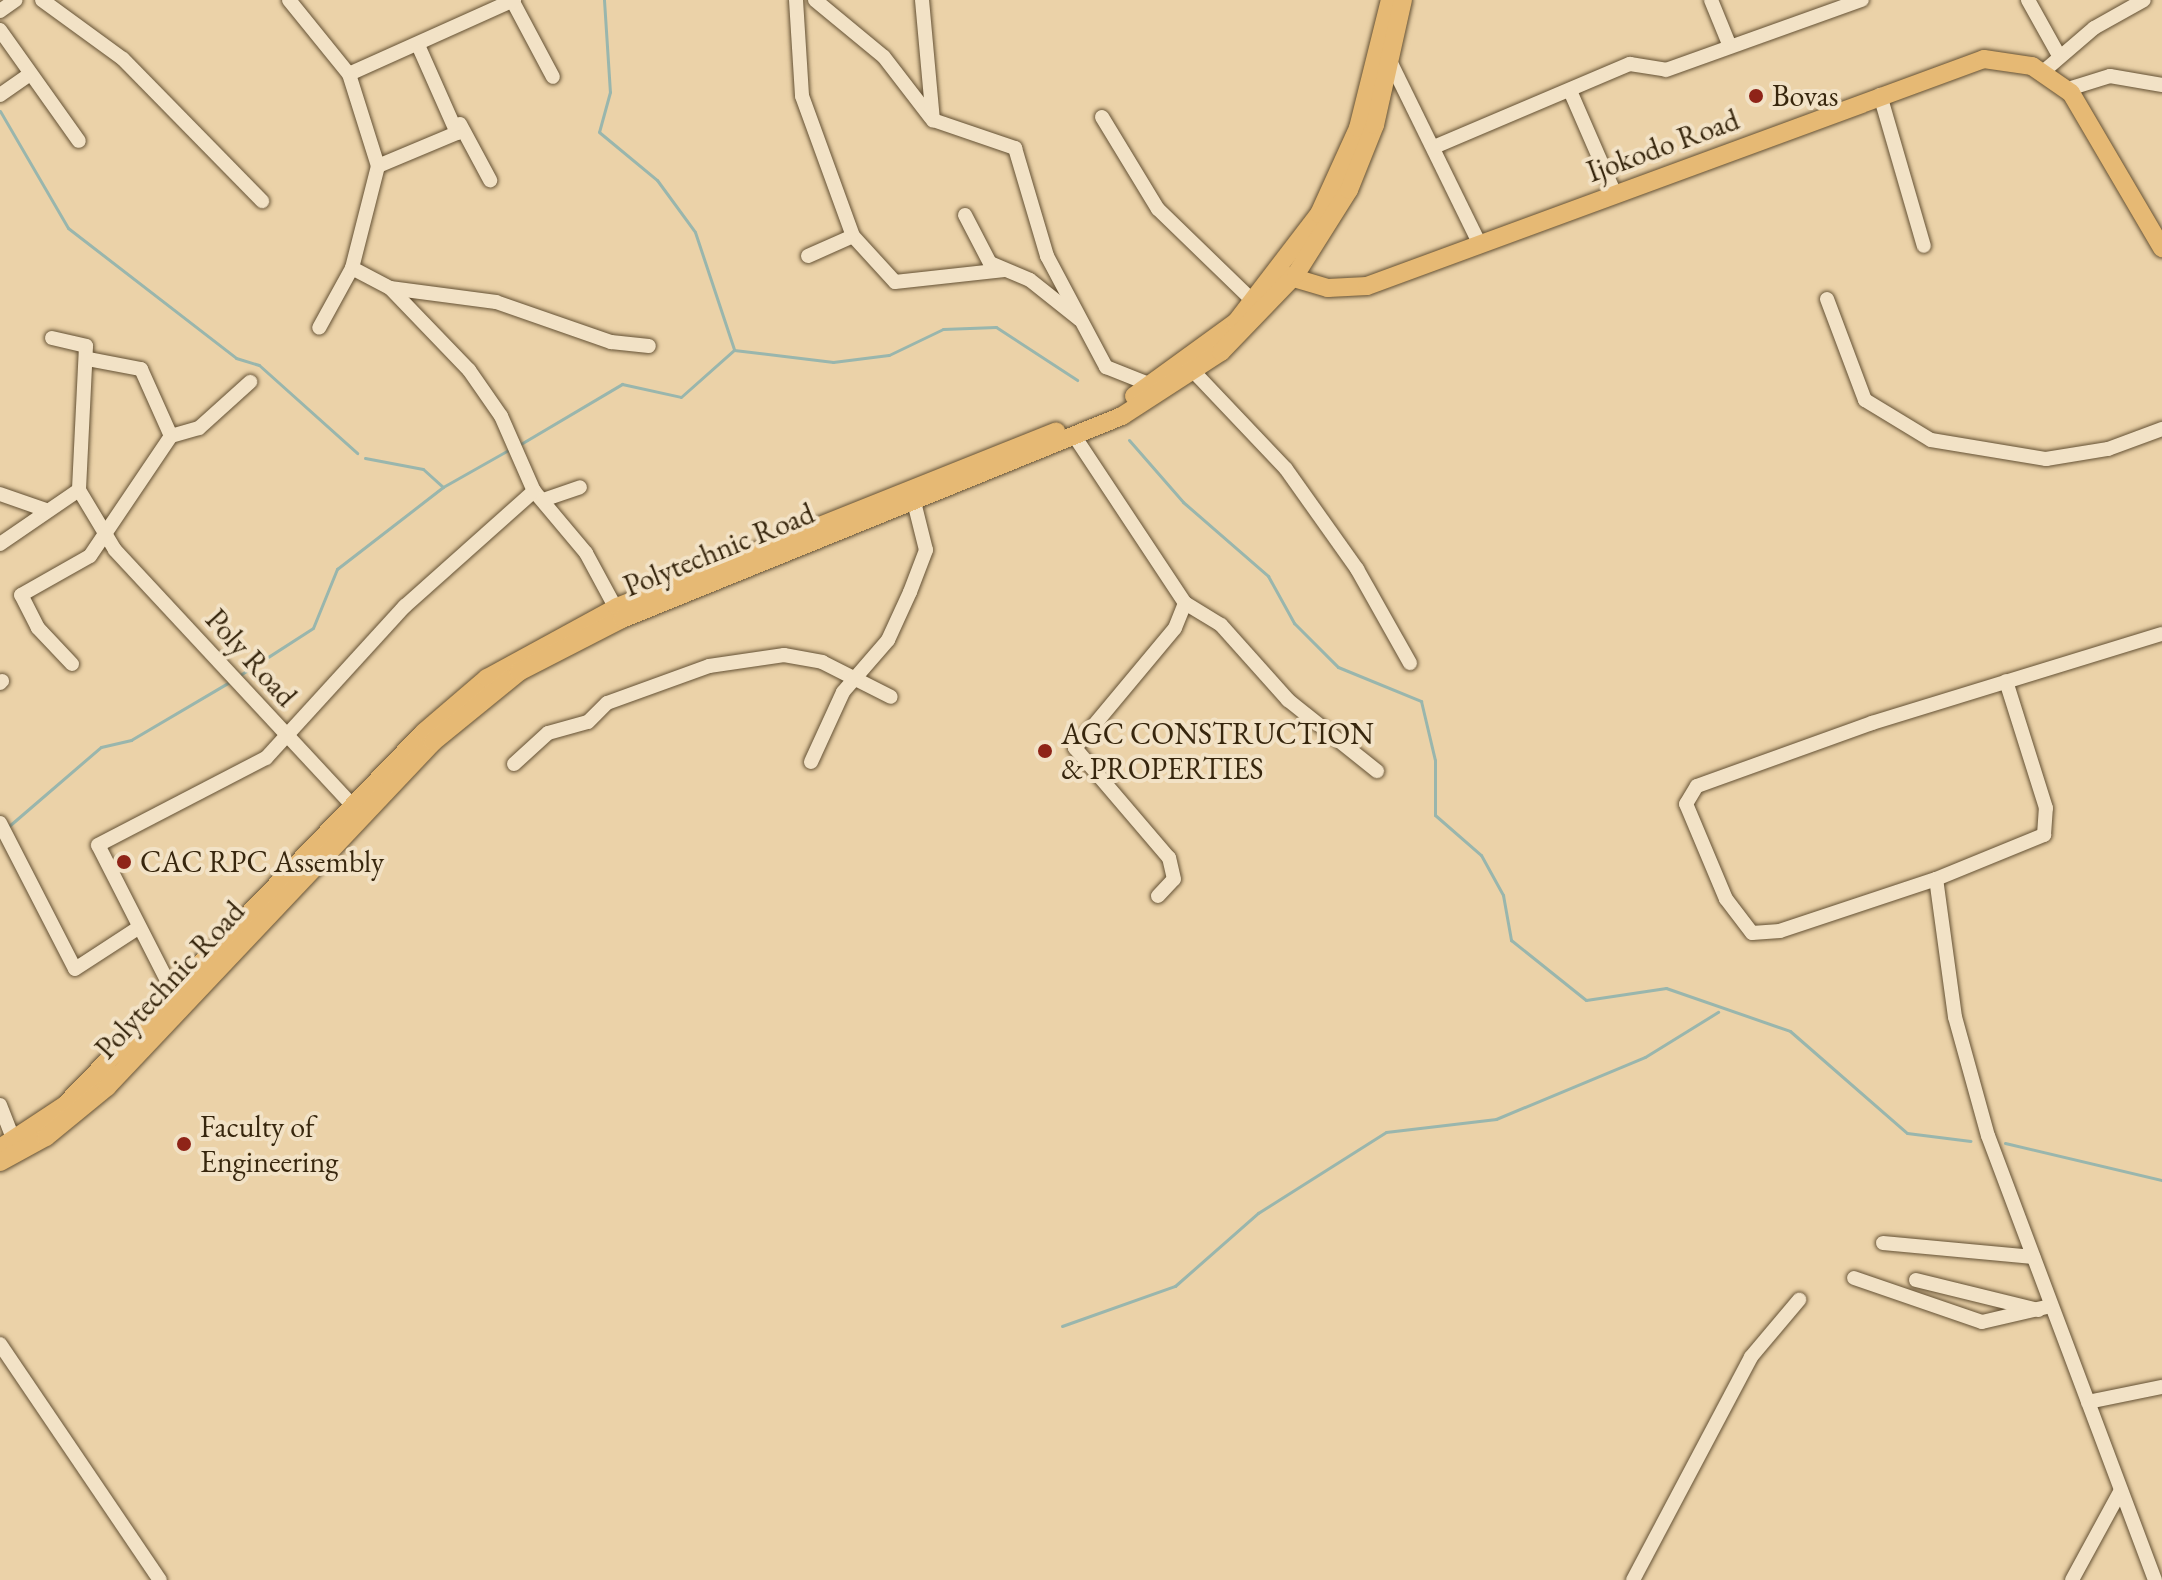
<!DOCTYPE html>
<style>
body{margin:0}
#map{position:relative;width:2162px;height:1580px;overflow:hidden;background:#ebd2a8;font-family:"EB Garamond",serif}
div>[style]{position:absolute}
.stream>*{height:3px;margin:-1.5px;padding:0 1.5px;transform-origin:1.5px;border-radius:1.5px;background:#99b6ad}
.roads{filter:drop-shadow(0 0 2px #645134) drop-shadow(0 0 2px #645134)}
.minor>*{height:14px;margin:-7px;padding:0 7px;transform-origin:7px;border-radius:7px;background:#f2e2c6}
.major>*{height:18px;margin:-9px;padding:0 9px;transform-origin:9px;border-radius:9px;background:#e6b974}
.dots>*{width:22px;height:22px;translate:-50% -50%;box-sizing:border-box;border:4px solid #f2e2c6;border-radius:50%}
span{translate:-50% -50%;white-space:nowrap;text-align:center;line-height:1.15;-webkit-text-stroke:8px #f2e2c6;paint-order:stroke}
.poi-label{font-size:30px;color:#37260d}
.left{translate:0 -50%;text-align:left}
.street-label{font-size:30px;color:#37260d}
</style>
<div id="map">
<div class="stream">
<i style="left:604px;top:0;width:92px;rotate:86.3deg"></i>
<i style="left:610px;top:92px;width:41px;rotate:105.4deg"></i>
<i style="left:599px;top:132px;width:75px;rotate:39.6deg"></i>
<i style="left:657px;top:180px;width:64px;rotate:53.8deg"></i>
<i style="left:695px;top:232px;width:123px;rotate:71.6deg"></i>
<i style="left:0;top:111px;width:135px;rotate:59.8deg"></i>
<i style="left:68px;top:228px;width:212px;rotate:37.7deg"></i>
<i style="left:236px;top:358px;width:24px;rotate:17deg"></i>
<i style="left:259px;top:365px;width:132px;rotate:41.9deg"></i>
<i style="left:1129px;top:440px;width:82px;rotate:48.9deg"></i>
<i style="left:1183px;top:502px;width:113px;rotate:41deg"></i>
<i style="left:1268px;top:576px;width:54px;rotate:61deg"></i>
<i style="left:1294px;top:623px;width:62px;rotate:45deg"></i>
<i style="left:1338px;top:667px;width:90px;rotate:22.3deg"></i>
<i style="left:1421px;top:701px;width:61px;rotate:76.7deg"></i>
<i style="left:1435px;top:760px;width:55px;rotate:90deg"></i>
<i style="left:1435px;top:815px;width:61px;rotate:41deg"></i>
<i style="left:1481px;top:855px;width:46px;rotate:61.2deg"></i>
<i style="left:1503px;top:895px;width:46px;rotate:79.9deg"></i>
<i style="left:1511px;top:940px;width:96px;rotate:38.7deg"></i>
<i style="left:1586px;top:1000px;width:81px;rotate:-8.5deg"></i>
<i style="left:1666px;top:988px;width:131px;rotate:19.1deg"></i>
<i style="left:1790px;top:1031px;width:155px;rotate:41.1deg"></i>
<i style="left:1907px;top:1133px;width:64px;rotate:7.1deg"></i>
<i style="left:519px;top:445px;width:120px;rotate:-30.6deg"></i>
<i style="left:622px;top:384px;width:60px;rotate:12.4deg"></i>
<i style="left:681px;top:397px;width:71px;rotate:-41.6deg"></i>
<i style="left:734px;top:350px;width:100px;rotate:6.9deg"></i>
<i style="left:833px;top:362px;width:56px;rotate:-7.1deg"></i>
<i style="left:889px;top:355px;width:60px;rotate:-25.7deg"></i>
<i style="left:943px;top:329px;width:53px;rotate:-2.2deg"></i>
<i style="left:996px;top:327px;width:97px;rotate:33.2deg"></i>
<i style="left:365px;top:458px;width:59px;rotate:10.7deg"></i>
<i style="left:423px;top:469px;width:27px;rotate:42deg"></i>
<i style="left:237px;top:677px;width:90px;rotate:-32.8deg"></i>
<i style="left:313px;top:628px;width:64px;rotate:-67.9deg"></i>
<i style="left:337px;top:569px;width:134px;rotate:-37.7deg"></i>
<i style="left:443px;top:487px;width:79px;rotate:-29.5deg"></i>
<i style="left:9px;top:826px;width:121px;rotate:-40.7deg"></i>
<i style="left:101px;top:747px;width:31px;rotate:-13deg"></i>
<i style="left:131px;top:740px;width:116px;rotate:-30.5deg"></i>
<i style="left:2005px;top:1143px;width:161px;rotate:13.3deg"></i>
<i style="left:1062px;top:1326px;width:120px;rotate:-19.5deg"></i>
<i style="left:1175px;top:1286px;width:111px;rotate:-41.3deg"></i>
<i style="left:1258px;top:1213px;width:151px;rotate:-32.3deg"></i>
<i style="left:1386px;top:1132px;width:111px;rotate:-6.7deg"></i>
<i style="left:1496px;top:1119px;width:161px;rotate:-22.6deg"></i>
<i style="left:1645px;top:1057px;width:86px;rotate:-31.7deg"></i>
</div>
<div class="roads">
<div class="minor">
<i style="left:42px;top:0;width:100px;rotate:36.1deg"></i>
<i style="left:123px;top:59px;width:199px;rotate:45.6deg"></i>
<i style="left:289px;top:0;width:95px;rotate:51deg"></i>
<i style="left:349px;top:74px;width:96px;rotate:72.5deg"></i>
<i style="left:378px;top:166px;width:105px;rotate:104.3deg"></i>
<i style="left:352px;top:268px;width:68px;rotate:118.8deg"></i>
<i style="left:512px;top:0;width:87px;rotate:62deg"></i>
<i style="left:796px;top:0;width:96px;rotate:86.4deg"></i>
<i style="left:802px;top:96px;width:149px;rotate:70deg"></i>
<i style="left:853px;top:236px;width:62px;rotate:47.6deg"></i>
<i style="left:895px;top:282px;width:110px;rotate:-6.3deg"></i>
<i style="left:815px;top:0;width:89px;rotate:39.6deg"></i>
<i style="left:884px;top:57px;width:77px;rotate:52.4deg"></i>
<i style="left:922px;top:0;width:121px;rotate:84.8deg"></i>
<i style="left:933px;top:120px;width:87px;rotate:18.9deg"></i>
<i style="left:1015px;top:148px;width:113px;rotate:73.5deg"></i>
<i style="left:1047px;top:256px;width:126px;rotate:62deg"></i>
<i style="left:1106px;top:367px;width:48px;rotate:21.8deg"></i>
<i style="left:1711px;top:0;width:48px;rotate:67.8deg"></i>
<i style="left:2028px;top:0;width:62px;rotate:60.9deg"></i>
<i style="left:0;top:11px;width:19px;rotate:-35deg"></i>
<i style="left:0;top:30px;width:136px;rotate:54.6deg"></i>
<i style="left:1390px;top:61px;width:205px;rotate:63.9deg"></i>
<i style="left:2044px;top:71px;width:66px;rotate:-40.7deg"></i>
<i style="left:2094px;top:28px;width:57px;rotate:-29.2deg"></i>
<i style="left:349px;top:74px;width:181px;rotate:-24.2deg"></i>
<i style="left:2065px;top:90px;width:47px;rotate:-17.3deg"></i>
<i style="left:2110px;top:76px;width:53px;rotate:9.8deg"></i>
<i style="left:1571px;top:93px;width:110px;rotate:66.5deg"></i>
<i style="left:0;top:95px;width:35px;rotate:-35deg"></i>
<i style="left:1880px;top:95px;width:157px;rotate:73.8deg"></i>
<i style="left:1102px;top:117px;width:108px;rotate:58.7deg"></i>
<i style="left:1158px;top:209px;width:134px;rotate:44.1deg"></i>
<i style="left:460px;top:124px;width:64px;rotate:61.8deg"></i>
<i style="left:1434px;top:147px;width:213px;rotate:-23deg"></i>
<i style="left:1630px;top:64px;width:36px;rotate:9deg"></i>
<i style="left:1666px;top:70px;width:208px;rotate:-19.7deg"></i>
<i style="left:378px;top:166px;width:86px;rotate:-22.7deg"></i>
<i style="left:457px;top:133px;width:96px;rotate:-113.9deg"></i>
<i style="left:965px;top:215px;width:54px;rotate:62.5deg"></i>
<i style="left:990px;top:263px;width:43px;rotate:23deg"></i>
<i style="left:1030px;top:280px;width:63px;rotate:38.5deg"></i>
<i style="left:808px;top:256px;width:49px;rotate:-24deg"></i>
<i style="left:352px;top:268px;width:43px;rotate:27.8deg"></i>
<i style="left:390px;top:288px;width:114px;rotate:46.1deg"></i>
<i style="left:469px;top:370px;width:56px;rotate:55.2deg"></i>
<i style="left:501px;top:416px;width:82px;rotate:66.3deg"></i>
<i style="left:534px;top:491px;width:81px;rotate:50deg"></i>
<i style="left:586px;top:553px;width:72px;rotate:61.6deg"></i>
<i style="left:390px;top:288px;width:107px;rotate:7.5deg"></i>
<i style="left:496px;top:302px;width:122px;rotate:19.2deg"></i>
<i style="left:611px;top:342px;width:38px;rotate:6deg"></i>
<i style="left:1827px;top:299px;width:108px;rotate:69.4deg"></i>
<i style="left:1865px;top:400px;width:77px;rotate:31.2deg"></i>
<i style="left:1931px;top:440px;width:117px;rotate:9.4deg"></i>
<i style="left:2046px;top:459px;width:63px;rotate:-9.2deg"></i>
<i style="left:2108px;top:449px;width:58px;rotate:-20.3deg"></i>
<i style="left:52px;top:338px;width:35px;rotate:13deg"></i>
<i style="left:86px;top:346px;width:144px;rotate:92.8deg"></i>
<i style="left:79px;top:490px;width:70px;rotate:59deg"></i>
<i style="left:115px;top:550px;width:360px;rotate:47.1deg"></i>
<i style="left:88px;top:359px;width:54px;rotate:10.7deg"></i>
<i style="left:141px;top:369px;width:73px;rotate:65.9deg"></i>
<i style="left:1195px;top:373px;width:132px;rotate:46.5deg"></i>
<i style="left:1286px;top:469px;width:123px;rotate:54.6deg"></i>
<i style="left:1357px;top:569px;width:108px;rotate:60.6deg"></i>
<i style="left:1075px;top:437px;width:199px;rotate:56.5deg"></i>
<i style="left:1185px;top:603px;width:42px;rotate:31.4deg"></i>
<i style="left:1221px;top:625px;width:101px;rotate:48.2deg"></i>
<i style="left:1288px;top:700px;width:114px;rotate:38.6deg"></i>
<i style="left:0;top:494px;width:49px;rotate:19.2deg"></i>
<i style="left:543px;top:500px;width:39px;rotate:-19deg"></i>
<i style="left:0;top:544px;width:96px;rotate:-34.4deg"></i>
<i style="left:72px;top:664px;width:50px;rotate:-133.4deg"></i>
<i style="left:38px;top:628px;width:37px;rotate:-117deg"></i>
<i style="left:21px;top:595px;width:79px;rotate:-29.5deg"></i>
<i style="left:90px;top:556px;width:145px;rotate:-56deg"></i>
<i style="left:171px;top:436px;width:29px;rotate:-16deg"></i>
<i style="left:199px;top:428px;width:69px;rotate:-42deg"></i>
<i style="left:0;top:683px;width:3px;rotate:-45deg"></i>
<i style="left:811px;top:762px;width:77px;rotate:-65.4deg"></i>
<i style="left:843px;top:692px;width:69px;rotate:-49.1deg"></i>
<i style="left:888px;top:640px;width:53px;rotate:-65.4deg"></i>
<i style="left:910px;top:592px;width:45px;rotate:-69.1deg"></i>
<i style="left:926px;top:550px;width:49px;rotate:-104deg"></i>
<i style="left:514px;top:764px;width:46px;rotate:-42.4deg"></i>
<i style="left:548px;top:733px;width:41px;rotate:-15.4deg"></i>
<i style="left:588px;top:722px;width:27px;rotate:-45deg"></i>
<i style="left:607px;top:703px;width:109px;rotate:-19.9deg"></i>
<i style="left:709px;top:666px;width:76px;rotate:-8.3deg"></i>
<i style="left:784px;top:655px;width:39px;rotate:10deg"></i>
<i style="left:822px;top:662px;width:77px;rotate:26.9deg"></i>
<i style="left:0;top:823px;width:164px;rotate:62.8deg"></i>
<i style="left:75px;top:969px;width:75px;rotate:-33.1deg"></i>
<i style="left:1936px;top:879px;width:117px;rotate:-22.2deg"></i>
<i style="left:2044px;top:835px;width:27px;rotate:-86deg"></i>
<i style="left:2046px;top:808px;width:133px;rotate:-107.5deg"></i>
<i style="left:1158px;top:896px;width:23px;rotate:-47deg"></i>
<i style="left:1174px;top:879px;width:22px;rotate:-103deg"></i>
<i style="left:1169px;top:858px;width:145px;rotate:-130.5deg"></i>
<i style="left:1075px;top:748px;width:156px;rotate:-50.2deg"></i>
<i style="left:1175px;top:628px;width:27px;rotate:-68deg"></i>
<i style="left:174px;top:994px;width:167px;rotate:-117deg"></i>
<i style="left:98px;top:845px;width:189px;rotate:-27.4deg"></i>
<i style="left:266px;top:758px;width:206px;rotate:-47.6deg"></i>
<i style="left:405px;top:606px;width:173px;rotate:-41.7deg"></i>
<i style="left:0;top:1105px;width:44px;rotate:68.7deg"></i>
<i style="left:1883px;top:1243px;width:151px;rotate:5.3deg"></i>
<i style="left:1854px;top:1278px;width:135px;rotate:19deg"></i>
<i style="left:1982px;top:1322px;width:71px;rotate:-13.1deg"></i>
<i style="left:1916px;top:1280px;width:126px;rotate:13.8deg"></i>
<i style="left:0;top:1344px;width:285px;rotate:55.9deg"></i>
<i style="left:2088px;top:1402px;width:76px;rotate:-11.5deg"></i>
<i style="left:1633px;top:1580px;width:252px;rotate:-62.1deg"></i>
<i style="left:1751px;top:1357px;width:75px;rotate:-49.9deg"></i>
<i style="left:2072px;top:1580px;width:102px;rotate:-61.4deg"></i>
<i style="left:2155px;top:1580px;width:474px;rotate:-110.6deg"></i>
<i style="left:1988px;top:1136px;width:123px;rotate:-105.5deg"></i>
<i style="left:1955px;top:1017px;width:139px;rotate:-97.8deg"></i>
<i style="left:1936px;top:879px;width:164px;rotate:161.6deg"></i>
<i style="left:1780px;top:931px;width:28px;rotate:176deg"></i>
<i style="left:1752px;top:933px;width:43px;rotate:-127.4deg"></i>
<i style="left:1726px;top:899px;width:103px;rotate:-112.8deg"></i>
<i style="left:1686px;top:804px;width:21px;rotate:-59deg"></i>
<i style="left:1697px;top:786px;width:186px;rotate:-19.8deg"></i>
<i style="left:1872px;top:723px;width:303px;rotate:-17.1deg"></i>
</div>
<div class="major">
<i style="left:1284px;top:275px;width:46px;rotate:16.5deg"></i>
<i style="left:1328px;top:288px;width:39px;rotate:-3deg"></i>
<i style="left:1367px;top:286px;width:657px;rotate:-20.2deg"></i>
<i style="left:1984px;top:59px;width:49px;rotate:8.3deg"></i>
<i style="left:2032px;top:66px;width:47px;rotate:34.7deg"></i>
<i style="left:2071px;top:93px;width:180px;rotate:59.6deg"></i>
<i style="left:1134px;top:396px;width:126px;rotate:-36deg"></i>
<i style="left:1236px;top:322px;width:136px;rotate:-52.5deg"></i>
<i style="left:1319px;top:214px;width:94px;rotate:-65.6deg"></i>
<i style="left:1358px;top:128px;width:132px;rotate:-76deg"></i>
<i style="left:0;top:1148px;width:78px;rotate:-33.5deg"></i>
<i style="left:65px;top:1105px;width:518px;rotate:-46.1deg"></i>
<i style="left:424px;top:732px;width:83px;rotate:-40.6deg"></i>
<i style="left:487px;top:678px;width:148px;rotate:-28.6deg"></i>
<i style="left:617px;top:607px;width:473px;rotate:-21.8deg"></i>
<i style="left:0;top:1162px;width:52px;rotate:-28.5deg"></i>
<i style="left:46px;top:1137px;width:79px;rotate:-39.3deg"></i>
<i style="left:107px;top:1087px;width:475px;rotate:-46.6deg"></i>
<i style="left:433px;top:742px;width:111px;rotate:-39.1deg"></i>
<i style="left:519px;top:672px;width:116px;rotate:-27.2deg"></i>
<i style="left:622px;top:619px;width:540px;rotate:-22.1deg"></i>
<i style="left:1122px;top:416px;width:118px;rotate:-32.9deg"></i>
<i style="left:1221px;top:352px;width:108px;rotate:-46.1deg"></i>
<i style="left:1296px;top:274px;width:99px;rotate:-57.8deg"></i>
<i style="left:1349px;top:190px;width:70px;rotate:-68.2deg"></i>
<i style="left:1375px;top:125px;width:128px;rotate:-77.4deg"></i>
</div>
</div>
<div class="dots">
<i style="left:1756px;top:96px;background:#8f2418"></i>
<i style="left:1045px;top:751px;background:#8f2418"></i>
<i style="left:124px;top:862px;background:#8f2418"></i>
<i style="left:184px;top:1144px;background:#8f2418"></i>
</div>
<div class="poi-label">
<span class="left" style="left:1772px;top:96px">Bovas</span>
<span class="left" style="left:1061px;top:751px">AGC CONSTRUCTION<br>&amp; PROPERTIES</span>
<span class="left" style="left:140px;top:862px">CAC RPC Assembly</span>
<span class="left" style="left:200px;top:1144px">Faculty of<br>Engineering</span>
</div>
<div class="street-label">
<span style="left:1663px;top:146px;rotate:-20deg">Ijokodo Road</span>
<span style="left:719px;top:550px;rotate:-22deg">Polytechnic Road</span>
<span style="left:251px;top:658px;rotate:48deg">Poly Road</span>
<span style="left:170px;top:980px;rotate:-47deg">Polytechnic Road</span>
</div>
</div>
